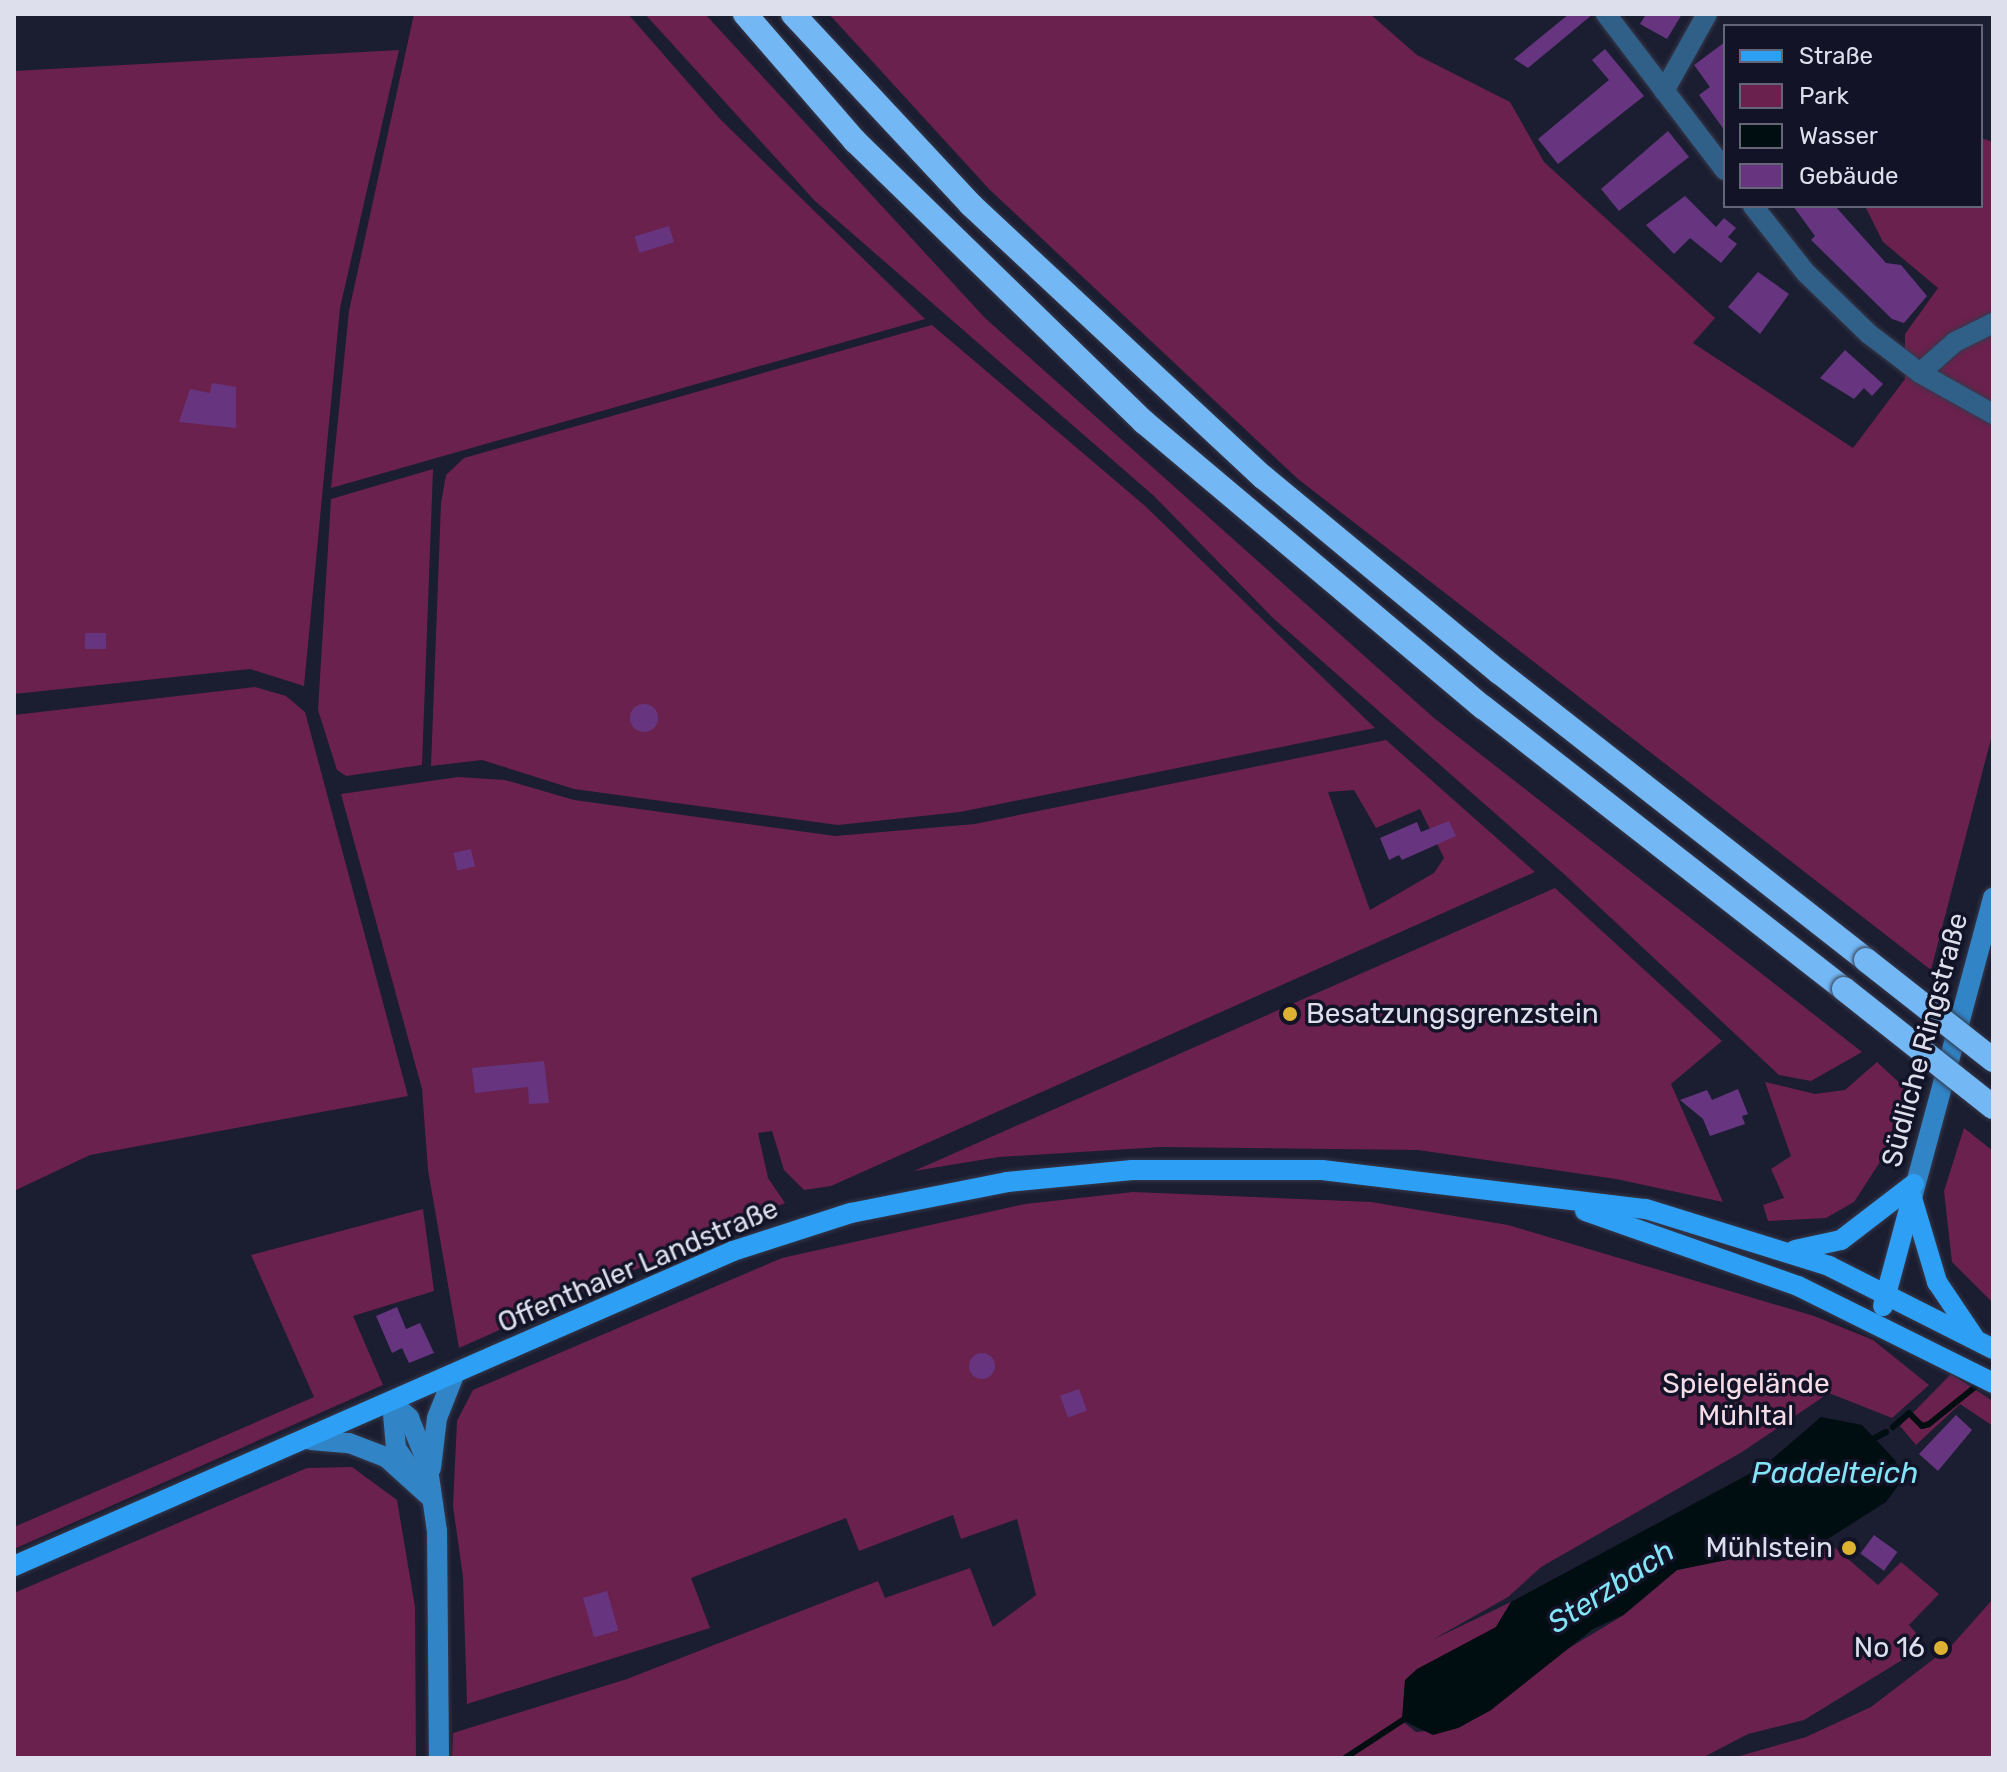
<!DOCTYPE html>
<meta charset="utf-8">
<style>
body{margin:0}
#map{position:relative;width:2007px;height:1772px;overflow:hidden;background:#1b1d30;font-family:Rubik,sans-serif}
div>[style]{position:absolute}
.green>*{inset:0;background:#6b214d}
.water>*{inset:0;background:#000d11}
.stream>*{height:6px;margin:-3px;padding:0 3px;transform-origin:3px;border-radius:3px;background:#000d11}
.building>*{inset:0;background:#67357f;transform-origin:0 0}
.round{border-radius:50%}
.roads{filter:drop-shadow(0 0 2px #36384a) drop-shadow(0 0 2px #36384a)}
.street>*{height:20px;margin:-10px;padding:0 10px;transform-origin:10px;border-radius:10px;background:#306088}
.secondary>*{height:20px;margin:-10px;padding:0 10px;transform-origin:10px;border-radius:10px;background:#3184c5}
.primary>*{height:20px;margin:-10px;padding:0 10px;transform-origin:10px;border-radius:10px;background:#2da0f5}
.highway>*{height:24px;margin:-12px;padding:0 12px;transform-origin:12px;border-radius:12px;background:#73b8f5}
.bridges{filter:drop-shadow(0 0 2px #36384a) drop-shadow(0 0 2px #36384a)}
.highway-bridge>*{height:24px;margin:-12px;padding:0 12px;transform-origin:12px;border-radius:12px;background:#73b8f5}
.dots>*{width:22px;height:22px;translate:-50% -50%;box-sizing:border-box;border:4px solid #121326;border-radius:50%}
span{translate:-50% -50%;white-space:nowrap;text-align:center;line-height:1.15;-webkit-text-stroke:7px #121326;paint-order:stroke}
.poi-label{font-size:28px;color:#dedfed}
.left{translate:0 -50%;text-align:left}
.right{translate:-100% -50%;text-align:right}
.street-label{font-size:28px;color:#dedfed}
.park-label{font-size:28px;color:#f5dce7}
.water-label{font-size:30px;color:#83e3f7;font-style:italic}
.frame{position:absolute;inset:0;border:16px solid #dedfed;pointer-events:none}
.legend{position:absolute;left:1723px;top:24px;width:260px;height:184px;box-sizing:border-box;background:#121326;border:2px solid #646576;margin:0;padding:10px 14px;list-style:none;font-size:24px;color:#dedfed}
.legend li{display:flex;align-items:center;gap:16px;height:40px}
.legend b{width:40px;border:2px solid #646576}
</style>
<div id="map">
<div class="green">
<i style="clip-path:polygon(414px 14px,628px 14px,720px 119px,925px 319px,331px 488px,349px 311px)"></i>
<i style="clip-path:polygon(645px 14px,705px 14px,985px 318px,1434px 718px,1862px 1052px,1811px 1081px,1779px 1075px,1564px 874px,1273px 618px,1154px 496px,815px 201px)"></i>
<i style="clip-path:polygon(829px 14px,1370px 14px,1417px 55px,1510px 102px,1544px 162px,1715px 318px,1693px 343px,1853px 448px,1905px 379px,1905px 334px,1938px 288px,1883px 242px,1865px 206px,1981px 206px,1981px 138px,1993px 142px,1993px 731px,1931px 970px,1298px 479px,989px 189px)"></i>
<i style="clip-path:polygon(399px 50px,340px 308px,304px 686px,250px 669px,14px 694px,14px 71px)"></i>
<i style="clip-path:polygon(932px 325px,1144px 505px,1375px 728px,960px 812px,838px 825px,574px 789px,482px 760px,431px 766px,441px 503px,446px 475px,464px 458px)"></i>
<i style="clip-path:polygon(433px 469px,422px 765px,346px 776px,337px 770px,318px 710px,331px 499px)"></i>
<i style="clip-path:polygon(255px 687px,286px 696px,305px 712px,408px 1096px,90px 1155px,14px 1191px,14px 715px)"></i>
<i style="clip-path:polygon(evenodd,1386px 740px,1535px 872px,831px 1186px,804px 1190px,784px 1170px,772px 1131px,758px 1133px,768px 1178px,785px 1203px,459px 1348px,428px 1170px,422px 1089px,341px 794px,458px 777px,505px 780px,574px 800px,835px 836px,975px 824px,1386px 740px,1354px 790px,1376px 828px,1420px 809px,1444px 858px,1434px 873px,1370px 910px,1328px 792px,1354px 790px)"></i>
<i style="clip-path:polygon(1555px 888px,1722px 1041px,1671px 1084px,1723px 1202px,1616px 1179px,1418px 1150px,1161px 1147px,999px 1157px,914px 1171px)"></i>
<i style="clip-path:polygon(1877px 1062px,1907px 1090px,1880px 1162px,1854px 1202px,1826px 1218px,1768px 1221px,1763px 1205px,1784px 1198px,1771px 1169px,1791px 1156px,1765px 1082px,1815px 1094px,1845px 1090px)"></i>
<i style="clip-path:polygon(1964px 1128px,1993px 1151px,1993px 1303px,1952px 1262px,1944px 1191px)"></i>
<i style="clip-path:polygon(1133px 1192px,1371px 1202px,1508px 1225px,1814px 1316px,1873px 1340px,1929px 1385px,1892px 1418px,1829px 1393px,1742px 1452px,1541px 1567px,1508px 1597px,1432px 1640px,1511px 1602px,1496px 1627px,1405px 1681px,1402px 1721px,1416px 1732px,1458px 1728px,1491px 1710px,1539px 1666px,1624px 1615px,1677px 1570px,1813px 1541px,1826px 1540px,1878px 1585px,1901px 1562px,1939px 1594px,1909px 1625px,1916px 1633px,1907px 1657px,1804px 1720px,1748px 1734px,1702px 1758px,452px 1758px,453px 1733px,627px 1679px,878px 1581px,885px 1598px,970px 1568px,993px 1627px,1036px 1595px,1017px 1519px,961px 1539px,953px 1515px,859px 1551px,846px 1518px,691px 1578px,710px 1628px,467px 1704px,463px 1577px,453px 1506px,457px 1421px,473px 1390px,782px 1258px,1025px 1204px)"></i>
<i style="clip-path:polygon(423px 1209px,434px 1291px,353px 1316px,383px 1385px,14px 1549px,14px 1527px,314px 1397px,251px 1255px)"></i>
<i style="clip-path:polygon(1951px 1374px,1993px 1401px,1993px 1426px,1960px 1404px,1916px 1445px,1900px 1426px)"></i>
<i style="clip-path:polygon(352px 1467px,397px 1500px,415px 1607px,416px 1758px,14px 1758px,14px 1593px,307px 1468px)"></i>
<i style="clip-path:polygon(1993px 1599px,1993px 1758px,1733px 1758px,1806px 1737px,1871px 1707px,1952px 1645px)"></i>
</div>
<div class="water">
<i style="clip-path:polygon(1821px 1417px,1862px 1425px,1895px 1460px,1902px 1480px,1886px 1502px,1826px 1540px,1677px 1570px,1623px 1615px,1593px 1629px,1491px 1710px,1458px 1728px,1433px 1735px,1402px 1720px,1405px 1680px,1417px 1669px,1496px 1627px,1511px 1602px,1764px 1466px)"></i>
</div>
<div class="stream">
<i style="left:1893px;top:1427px;width:21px;rotate:-41deg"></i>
<i style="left:1909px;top:1413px;width:18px;rotate:45deg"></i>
<i style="left:1922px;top:1426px;width:7px;rotate:-16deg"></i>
<i style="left:1929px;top:1424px;width:59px;rotate:-38.8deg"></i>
<i style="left:1871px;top:1440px;width:17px;rotate:-28deg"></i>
<i style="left:1345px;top:1758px;width:77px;rotate:-33.3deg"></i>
</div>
<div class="building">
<i style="clip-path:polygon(1569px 14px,1593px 14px,1528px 68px,1514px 59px)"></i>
<i style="clip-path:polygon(1646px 14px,1682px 14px,1667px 39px,1640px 24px)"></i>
<i style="clip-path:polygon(1725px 42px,1725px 131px,1699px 95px,1710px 87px,1694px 65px)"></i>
<i style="clip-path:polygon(1605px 49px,1644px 96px,1558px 164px,1538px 139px,1609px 80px,1592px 60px)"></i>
<i style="clip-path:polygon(1668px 131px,1689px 157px,1619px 211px,1601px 189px)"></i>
<i style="clip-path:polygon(1685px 196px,1716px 227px,1724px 218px,1736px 228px,1728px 237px,1737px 244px,1721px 263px,1690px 238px,1674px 254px,1646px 225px)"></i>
<i style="clip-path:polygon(1793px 206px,1835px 206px,1886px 263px,1901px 265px,1927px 296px,1904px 323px,1892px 319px,1811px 240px,1815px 236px)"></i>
<i style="left:669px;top:226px;width:17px;height:36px;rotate:73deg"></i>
<i style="clip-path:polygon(1758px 272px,1789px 294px,1760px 334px,1728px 307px)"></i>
<i style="clip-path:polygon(1845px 350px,1883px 384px,1872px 396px,1864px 388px,1854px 399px,1820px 378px)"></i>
<i style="clip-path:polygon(212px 383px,236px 387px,236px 428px,179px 422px,190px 389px,210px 393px)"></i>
<i style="left:106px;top:633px;width:16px;height:21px;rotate:90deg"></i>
<i class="round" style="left:630px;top:704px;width:28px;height:28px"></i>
<i style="clip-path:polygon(1449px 821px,1456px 836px,1402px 860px,1399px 855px,1389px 860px,1380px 838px,1417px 822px,1421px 832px)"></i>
<i style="left:471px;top:849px;width:18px;height:18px;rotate:77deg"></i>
<i style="clip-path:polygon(544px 1061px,549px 1103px,529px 1104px,528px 1087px,475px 1093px,472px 1068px)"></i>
<i style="clip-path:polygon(1738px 1089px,1748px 1114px,1742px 1116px,1745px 1124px,1710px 1136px,1703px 1119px,1680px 1100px,1707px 1090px,1712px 1100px)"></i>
<i style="clip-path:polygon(397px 1307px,406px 1329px,420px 1323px,434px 1353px,409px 1363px,402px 1348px,392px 1353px,376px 1316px)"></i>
<i class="round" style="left:969px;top:1353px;width:26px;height:26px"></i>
<i style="left:1079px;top:1389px;width:23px;height:20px;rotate:70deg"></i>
<i style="clip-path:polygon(1956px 1415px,1972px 1430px,1938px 1471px,1919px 1454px)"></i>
<i style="left:1874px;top:1535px;width:29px;height:23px;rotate:36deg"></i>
<i style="left:607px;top:1591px;width:41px;height:25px;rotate:74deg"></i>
</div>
<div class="roads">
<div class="street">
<i style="left:1606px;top:14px;width:196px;rotate:52.7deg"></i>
<i style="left:1664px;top:91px;width:88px;rotate:-60.8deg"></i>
<i style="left:1753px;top:206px;width:85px;rotate:51.7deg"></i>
<i style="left:1806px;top:273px;width:88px;rotate:44.1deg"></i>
<i style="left:1869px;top:334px;width:64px;rotate:37.4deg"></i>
<i style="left:1920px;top:373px;width:84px;rotate:29.3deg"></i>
<i style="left:1920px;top:373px;width:47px;rotate:-41.5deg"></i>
<i style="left:1955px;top:342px;width:42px;rotate:-26.6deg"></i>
</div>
<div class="secondary">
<i style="left:1912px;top:1198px;width:311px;rotate:-74.9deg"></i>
<i style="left:392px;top:1403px;width:23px;rotate:41deg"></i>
<i style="left:409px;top:1418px;width:48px;rotate:67.8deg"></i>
<i style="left:427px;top:1462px;width:70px;rotate:81.8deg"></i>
<i style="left:437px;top:1531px;width:227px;rotate:89.5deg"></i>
<i style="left:392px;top:1403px;width:45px;rotate:84.9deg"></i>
<i style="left:396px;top:1448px;width:27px;rotate:56deg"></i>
<i style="left:311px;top:1440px;width:38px;rotate:5deg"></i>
<i style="left:349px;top:1443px;width:40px;rotate:21deg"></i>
<i style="left:386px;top:1457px;width:58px;rotate:42.2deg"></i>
<i style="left:431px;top:1468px;width:50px;rotate:-83.2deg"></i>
<i style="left:437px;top:1418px;width:46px;rotate:-68.4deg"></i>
</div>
<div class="primary">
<i style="left:1912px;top:1198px;width:88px;rotate:73.4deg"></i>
<i style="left:1937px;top:1282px;width:66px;rotate:56.1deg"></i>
<i style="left:1585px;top:1211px;width:226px;rotate:19.4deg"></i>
<i style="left:1798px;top:1286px;width:218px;rotate:26.4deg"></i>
<i style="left:1795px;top:1250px;width:47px;rotate:-12.3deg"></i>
<i style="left:1841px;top:1240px;width:92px;rotate:-37.5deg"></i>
<i style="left:1883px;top:1306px;width:112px;rotate:-75deg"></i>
<i style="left:14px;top:1566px;width:785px;rotate:-23.66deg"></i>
<i style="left:733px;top:1251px;width:124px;rotate:-17.9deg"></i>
<i style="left:851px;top:1213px;width:159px;rotate:-11.2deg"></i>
<i style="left:1007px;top:1182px;width:126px;rotate:-5.5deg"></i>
<i style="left:1132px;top:1170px;width:190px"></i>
<i style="left:1322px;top:1170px;width:326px;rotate:6.9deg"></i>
<i style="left:1646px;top:1209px;width:192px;rotate:17.3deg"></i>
<i style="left:1829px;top:1266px;width:184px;rotate:26.8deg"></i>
</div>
<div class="highway">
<i style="left:745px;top:14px;width:168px;rotate:49.1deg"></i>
<i style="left:855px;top:141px;width:403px;rotate:44.2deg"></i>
<i style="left:1144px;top:422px;width:443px;rotate:40.1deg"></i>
<i style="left:1483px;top:707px;width:458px;rotate:38deg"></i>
<i style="left:793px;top:14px;width:261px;rotate:47deg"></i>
<i style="left:971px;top:205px;width:399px;rotate:43deg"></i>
<i style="left:1263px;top:477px;width:306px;rotate:39.6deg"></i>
<i style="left:1499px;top:672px;width:467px;rotate:38.1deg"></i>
</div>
</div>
<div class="bridges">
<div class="highway-bridge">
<i style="left:1866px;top:960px;width:162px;rotate:38.2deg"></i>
<i style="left:1844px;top:989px;width:190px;rotate:38.4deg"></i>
</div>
</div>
<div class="dots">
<i style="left:1290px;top:1014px;background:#ddb233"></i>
<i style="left:1849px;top:1548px;background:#ddb233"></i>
<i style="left:1941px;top:1648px;background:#ddb233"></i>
</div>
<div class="poi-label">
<span class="left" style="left:1306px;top:1014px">Besatzungsgrenzstein</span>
<span class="right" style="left:1833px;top:1548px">Mühlstein</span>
<span class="right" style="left:1925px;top:1648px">No 16</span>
</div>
<div class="street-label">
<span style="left:1925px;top:1040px;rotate:-75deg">Südliche Ringstraße</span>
<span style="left:638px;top:1266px;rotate:-23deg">Offenthaler Landstraße</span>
</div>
<div class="park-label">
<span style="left:1746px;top:1400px">Spielgelände<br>Mühltal</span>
</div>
<div class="water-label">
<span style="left:1835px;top:1473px">Paddelteich</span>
<span style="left:1611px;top:1587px;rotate:-33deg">Sterzbach</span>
</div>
<div class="frame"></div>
<ul class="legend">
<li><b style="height:10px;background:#2da0f5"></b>Straße</li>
<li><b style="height:22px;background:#6b214d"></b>Park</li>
<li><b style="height:22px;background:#000d11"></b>Wasser</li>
<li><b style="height:22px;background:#67357f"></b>Gebäude</li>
</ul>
</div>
